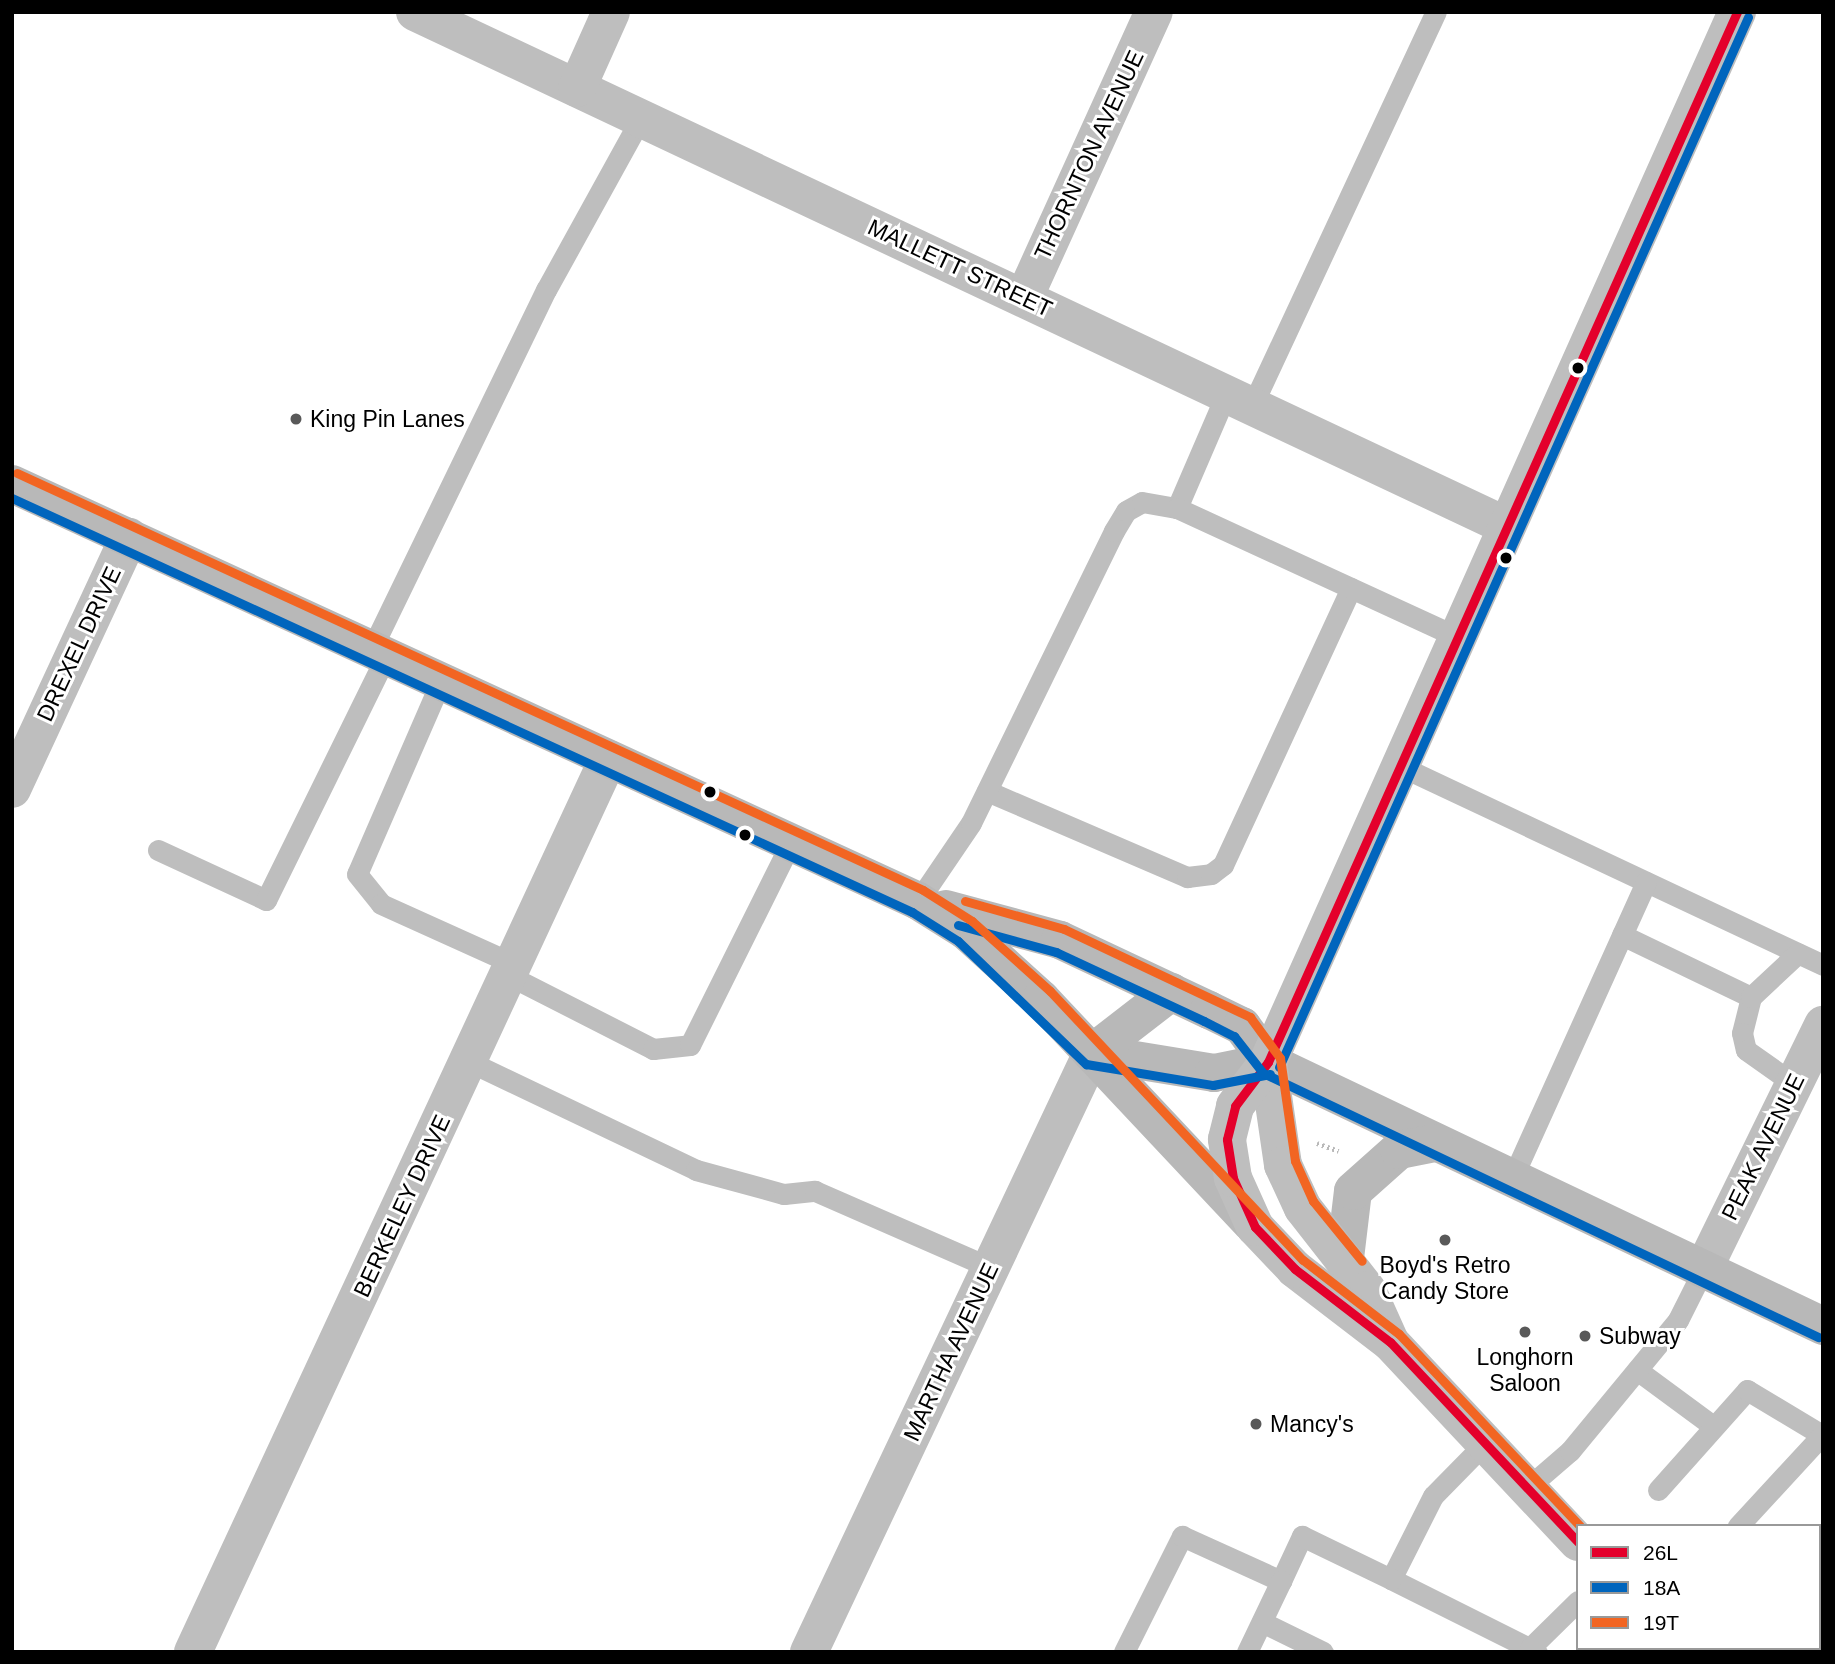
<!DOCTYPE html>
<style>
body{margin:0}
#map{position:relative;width:1835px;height:1664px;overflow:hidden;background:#fff;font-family:Helvetica,sans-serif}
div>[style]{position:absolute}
.path>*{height:4.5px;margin-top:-2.25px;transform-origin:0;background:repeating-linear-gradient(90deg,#b9b9b9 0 2px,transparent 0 5.5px)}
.service>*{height:21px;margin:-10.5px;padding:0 10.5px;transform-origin:10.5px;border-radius:10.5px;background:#bebebe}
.minor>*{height:38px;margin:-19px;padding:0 19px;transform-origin:19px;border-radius:19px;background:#bebebe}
.secondary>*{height:38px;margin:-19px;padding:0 19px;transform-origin:19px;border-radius:19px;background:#b8b8b8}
.primary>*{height:38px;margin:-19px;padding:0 19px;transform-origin:19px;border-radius:19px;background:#bebebe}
.bus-1>*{height:9px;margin:-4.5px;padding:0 4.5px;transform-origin:4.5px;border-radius:4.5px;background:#e4002b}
.bus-2>*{height:9px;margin:-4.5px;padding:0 4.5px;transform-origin:4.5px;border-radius:4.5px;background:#0065bd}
.bus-3>*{height:9px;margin:-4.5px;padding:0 4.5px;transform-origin:4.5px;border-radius:4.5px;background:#f26522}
.dots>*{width:19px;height:19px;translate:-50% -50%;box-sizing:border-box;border:4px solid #fff;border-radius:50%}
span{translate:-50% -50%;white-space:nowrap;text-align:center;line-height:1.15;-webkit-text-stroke:6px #fff;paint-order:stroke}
.street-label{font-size:23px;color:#000}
.poi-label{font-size:23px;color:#000}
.left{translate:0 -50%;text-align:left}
.frame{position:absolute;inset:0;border:14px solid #000;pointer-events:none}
.legend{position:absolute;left:1576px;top:1524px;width:245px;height:126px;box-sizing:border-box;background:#fff;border:2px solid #999;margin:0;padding:9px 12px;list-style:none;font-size:21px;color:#000}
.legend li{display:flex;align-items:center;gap:14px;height:35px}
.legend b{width:35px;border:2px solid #999}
</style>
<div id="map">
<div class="path">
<i style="left:1317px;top:1143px;width:23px;rotate:20deg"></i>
</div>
<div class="service">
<i style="left:1252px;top:406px;width:435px;rotate:-65deg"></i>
<i style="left:1177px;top:508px;width:124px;rotate:-66.7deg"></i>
<i style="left:372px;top:648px;width:398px;rotate:-64.1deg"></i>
<i style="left:546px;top:290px;width:196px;rotate:-61.1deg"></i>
<i style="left:441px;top:681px;width:210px;rotate:113.5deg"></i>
<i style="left:357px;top:874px;width:38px;rotate:51deg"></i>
<i style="left:381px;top:904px;width:148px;rotate:24.3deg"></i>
<i style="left:1398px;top:765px;width:470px;rotate:25.2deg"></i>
<i style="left:987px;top:791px;width:218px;rotate:23.3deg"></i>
<i style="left:1187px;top:877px;width:24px;rotate:-7deg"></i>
<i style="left:1211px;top:874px;width:15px;rotate:-37deg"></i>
<i style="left:1223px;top:865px;width:305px;rotate:-65.2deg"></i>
<i style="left:158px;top:850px;width:119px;rotate:24.8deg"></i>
<i style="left:266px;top:900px;width:272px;rotate:-63.8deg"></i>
<i style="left:918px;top:901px;width:94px;rotate:-55.8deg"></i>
<i style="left:971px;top:823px;width:325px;rotate:-63.9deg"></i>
<i style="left:1114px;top:531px;width:23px;rotate:-59deg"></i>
<i style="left:1126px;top:511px;width:18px;rotate:-29deg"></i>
<i style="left:1142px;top:502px;width:36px;rotate:10deg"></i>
<i style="left:1177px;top:508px;width:306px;rotate:24.7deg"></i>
<i style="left:1622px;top:935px;width:143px;rotate:25.7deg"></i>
<i style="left:1751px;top:997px;width:37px;rotate:104deg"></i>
<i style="left:1742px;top:1033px;width:17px;rotate:77deg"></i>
<i style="left:1746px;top:1050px;width:59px;rotate:35.3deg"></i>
<i style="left:510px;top:976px;width:161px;rotate:27deg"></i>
<i style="left:653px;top:1049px;width:37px;rotate:-6deg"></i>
<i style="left:690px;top:1045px;width:225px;rotate:-63.5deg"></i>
<i style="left:1751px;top:997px;width:64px;rotate:-43.1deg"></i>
<i style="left:470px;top:1062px;width:250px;rotate:25.5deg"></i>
<i style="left:696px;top:1170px;width:91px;rotate:15.3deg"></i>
<i style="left:784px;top:1194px;width:31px;rotate:-6deg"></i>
<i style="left:815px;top:1191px;width:192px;rotate:23.6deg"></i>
<i style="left:1511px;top:1181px;width:328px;rotate:-65.7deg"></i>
<i style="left:1637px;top:1370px;width:94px;rotate:36.4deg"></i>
<i style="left:1485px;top:1443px;width:74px;rotate:134.5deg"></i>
<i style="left:1433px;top:1496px;width:93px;rotate:116.8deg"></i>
<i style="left:1391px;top:1579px;width:163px;rotate:26.6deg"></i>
<i style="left:1527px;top:1488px;width:57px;rotate:-40.7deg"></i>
<i style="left:1570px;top:1451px;width:170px;rotate:-50.5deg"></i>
<i style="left:1678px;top:1320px;width:56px;rotate:-63.4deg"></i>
<i style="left:1658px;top:1490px;width:134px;rotate:-48.3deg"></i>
<i style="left:1747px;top:1390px;width:87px;rotate:31deg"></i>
<i style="left:1822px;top:1435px;width:124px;rotate:132.7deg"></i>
<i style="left:1281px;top:1581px;width:50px;rotate:-65deg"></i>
<i style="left:1302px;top:1536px;width:99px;rotate:25.8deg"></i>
<i style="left:1262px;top:1622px;width:68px;rotate:26.2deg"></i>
<i style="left:1530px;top:1648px;width:67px;rotate:-44.4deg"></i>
<i style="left:1124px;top:1652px;width:130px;rotate:-63.4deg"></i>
<i style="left:1182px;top:1536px;width:109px;rotate:24.4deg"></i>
<i style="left:1281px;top:1581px;width:79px;rotate:115.6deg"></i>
</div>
<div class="minor">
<i style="left:415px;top:12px;width:1204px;rotate:25.22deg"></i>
<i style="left:577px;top:88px;width:83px;rotate:-65.9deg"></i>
<i style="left:1024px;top:298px;width:314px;rotate:-65.6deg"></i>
<i style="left:12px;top:789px;width:278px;rotate:-65.1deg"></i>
<i style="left:1703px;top:1270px;width:273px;rotate:-63.9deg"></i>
<i style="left:193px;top:1652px;width:985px;rotate:-65.07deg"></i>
<i style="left:809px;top:1652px;width:662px;rotate:-64.71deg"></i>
</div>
<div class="secondary">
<i style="left:12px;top:484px;width:997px;rotate:24.71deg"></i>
<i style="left:918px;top:901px;width:57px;rotate:32deg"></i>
<i style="left:966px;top:931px;width:101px;rotate:42.2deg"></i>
<i style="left:1041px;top:999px;width:307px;rotate:46.8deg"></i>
<i style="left:946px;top:909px;width:118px;rotate:15.2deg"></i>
<i style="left:1060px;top:940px;width:165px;rotate:25.2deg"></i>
<i style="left:1209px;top:1010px;width:37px;rotate:26deg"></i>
<i style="left:1242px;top:1026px;width:44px;rotate:54.2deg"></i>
<i style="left:1268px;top:1062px;width:615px;rotate:25.44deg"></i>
<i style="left:1092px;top:1053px;width:124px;rotate:9.3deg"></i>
<i style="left:1214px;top:1073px;width:55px;rotate:-11.5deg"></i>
<i style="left:1092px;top:1053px;width:100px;rotate:-37.7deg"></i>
<i style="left:1345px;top:1258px;width:67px;rotate:-83.2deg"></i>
<i style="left:1353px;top:1191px;width:62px;rotate:-41.7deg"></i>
<i style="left:1399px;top:1150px;width:36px;rotate:-11deg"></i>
</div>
<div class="primary">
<i style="left:1268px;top:1062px;width:104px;rotate:81.7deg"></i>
<i style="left:1283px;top:1165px;width:47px;rotate:65.1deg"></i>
<i style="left:1303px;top:1208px;width:104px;rotate:52deg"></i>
<i style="left:1367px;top:1290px;width:54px;rotate:65.8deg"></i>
<i style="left:1578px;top:1542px;width:274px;rotate:-133.2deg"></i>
<i style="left:1390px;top:1342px;width:120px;rotate:-142.5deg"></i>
<i style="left:1295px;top:1269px;width:58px;rotate:-133.6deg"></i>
<i style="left:1255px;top:1227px;width:54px;rotate:-114.2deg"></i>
<i style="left:1233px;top:1178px;width:39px;rotate:-99deg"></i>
<i style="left:1227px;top:1139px;width:34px;rotate:-76deg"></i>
<i style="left:1235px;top:1106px;width:55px;rotate:-53.1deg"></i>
<i style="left:1268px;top:1062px;width:1150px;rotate:-65.93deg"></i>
<i style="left:1677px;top:1648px;width:5px;rotate:53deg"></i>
</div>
<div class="bus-1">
<i style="left:1578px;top:1542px;width:274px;rotate:-133.2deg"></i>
<i style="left:1390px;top:1342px;width:120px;rotate:-142.5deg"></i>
<i style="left:1295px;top:1269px;width:58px;rotate:-133.6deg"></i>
<i style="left:1255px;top:1227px;width:54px;rotate:-114.2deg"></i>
<i style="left:1233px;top:1178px;width:39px;rotate:-99deg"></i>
<i style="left:1227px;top:1139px;width:34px;rotate:-76deg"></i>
<i style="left:1235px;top:1106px;width:55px;rotate:-53.1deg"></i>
<i style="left:1268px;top:1062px;width:1150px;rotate:-65.93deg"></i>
</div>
<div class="bus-2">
<i style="left:12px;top:498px;width:991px;rotate:24.7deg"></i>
<i style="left:912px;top:912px;width:54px;rotate:32.2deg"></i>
<i style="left:958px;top:941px;width:178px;rotate:43.9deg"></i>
<i style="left:1086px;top:1064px;width:129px;rotate:9.4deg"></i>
<i style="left:1213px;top:1085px;width:58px;rotate:-10.9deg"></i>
<i style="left:958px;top:925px;width:102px;rotate:15.4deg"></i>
<i style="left:1056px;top:952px;width:163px;rotate:25deg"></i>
<i style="left:1204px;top:1021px;width:34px;rotate:27deg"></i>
<i style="left:1234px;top:1036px;width:47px;rotate:51.9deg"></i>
<i style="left:1263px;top:1073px;width:615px;rotate:25.44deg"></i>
<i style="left:1279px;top:1067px;width:1150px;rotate:-65.93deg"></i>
</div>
<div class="bus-3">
<i style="left:17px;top:473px;width:997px;rotate:24.71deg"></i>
<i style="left:923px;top:890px;width:58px;rotate:32.3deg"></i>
<i style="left:972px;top:921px;width:105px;rotate:41.9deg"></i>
<i style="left:1050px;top:991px;width:369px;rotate:46.8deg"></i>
<i style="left:1303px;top:1260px;width:121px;rotate:37.6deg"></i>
<i style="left:1399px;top:1334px;width:264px;rotate:46.7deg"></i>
<i style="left:965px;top:901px;width:103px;rotate:15.8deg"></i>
<i style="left:1064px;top:929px;width:206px;rotate:25.3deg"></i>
<i style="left:1250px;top:1017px;width:51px;rotate:53.8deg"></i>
<i style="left:1280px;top:1058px;width:104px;rotate:81.7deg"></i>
<i style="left:1295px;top:1161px;width:44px;rotate:65.8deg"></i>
<i style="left:1313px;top:1201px;width:77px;rotate:50.8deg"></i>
</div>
<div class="dots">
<i style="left:1578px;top:368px;background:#000"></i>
<i style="left:296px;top:419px;background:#595959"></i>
<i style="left:1506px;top:558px;background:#000"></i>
<i style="left:710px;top:792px;background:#000"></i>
<i style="left:745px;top:835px;background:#000"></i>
<i style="left:1445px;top:1240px;background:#595959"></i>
<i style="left:1525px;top:1332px;background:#595959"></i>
<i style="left:1585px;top:1336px;background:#595959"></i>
<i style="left:1256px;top:1424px;background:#595959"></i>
</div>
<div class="street-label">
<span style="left:1089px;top:155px;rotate:-65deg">THORNTON AVENUE</span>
<span style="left:960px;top:268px;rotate:25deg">MALLETT STREET</span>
<span style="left:79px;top:644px;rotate:-65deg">DREXEL DRIVE</span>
<span style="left:1763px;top:1147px;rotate:-64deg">PEAK AVENUE</span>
<span style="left:402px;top:1206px;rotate:-65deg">BERKELEY DRIVE</span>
<span style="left:951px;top:1352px;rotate:-65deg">MARTHA AVENUE</span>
</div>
<div class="poi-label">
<span class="left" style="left:310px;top:419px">King Pin Lanes</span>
<span style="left:1445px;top:1278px">Boyd's Retro<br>Candy Store</span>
<span class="left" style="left:1599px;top:1336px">Subway</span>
<span style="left:1525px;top:1370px">Longhorn<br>Saloon</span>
<span class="left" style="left:1270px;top:1424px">Mancy's</span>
</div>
<div class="frame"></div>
<ul class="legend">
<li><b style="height:9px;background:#e4002b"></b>26L</li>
<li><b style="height:9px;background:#0065bd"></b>18A</li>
<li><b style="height:9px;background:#f26522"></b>19T</li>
</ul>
</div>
